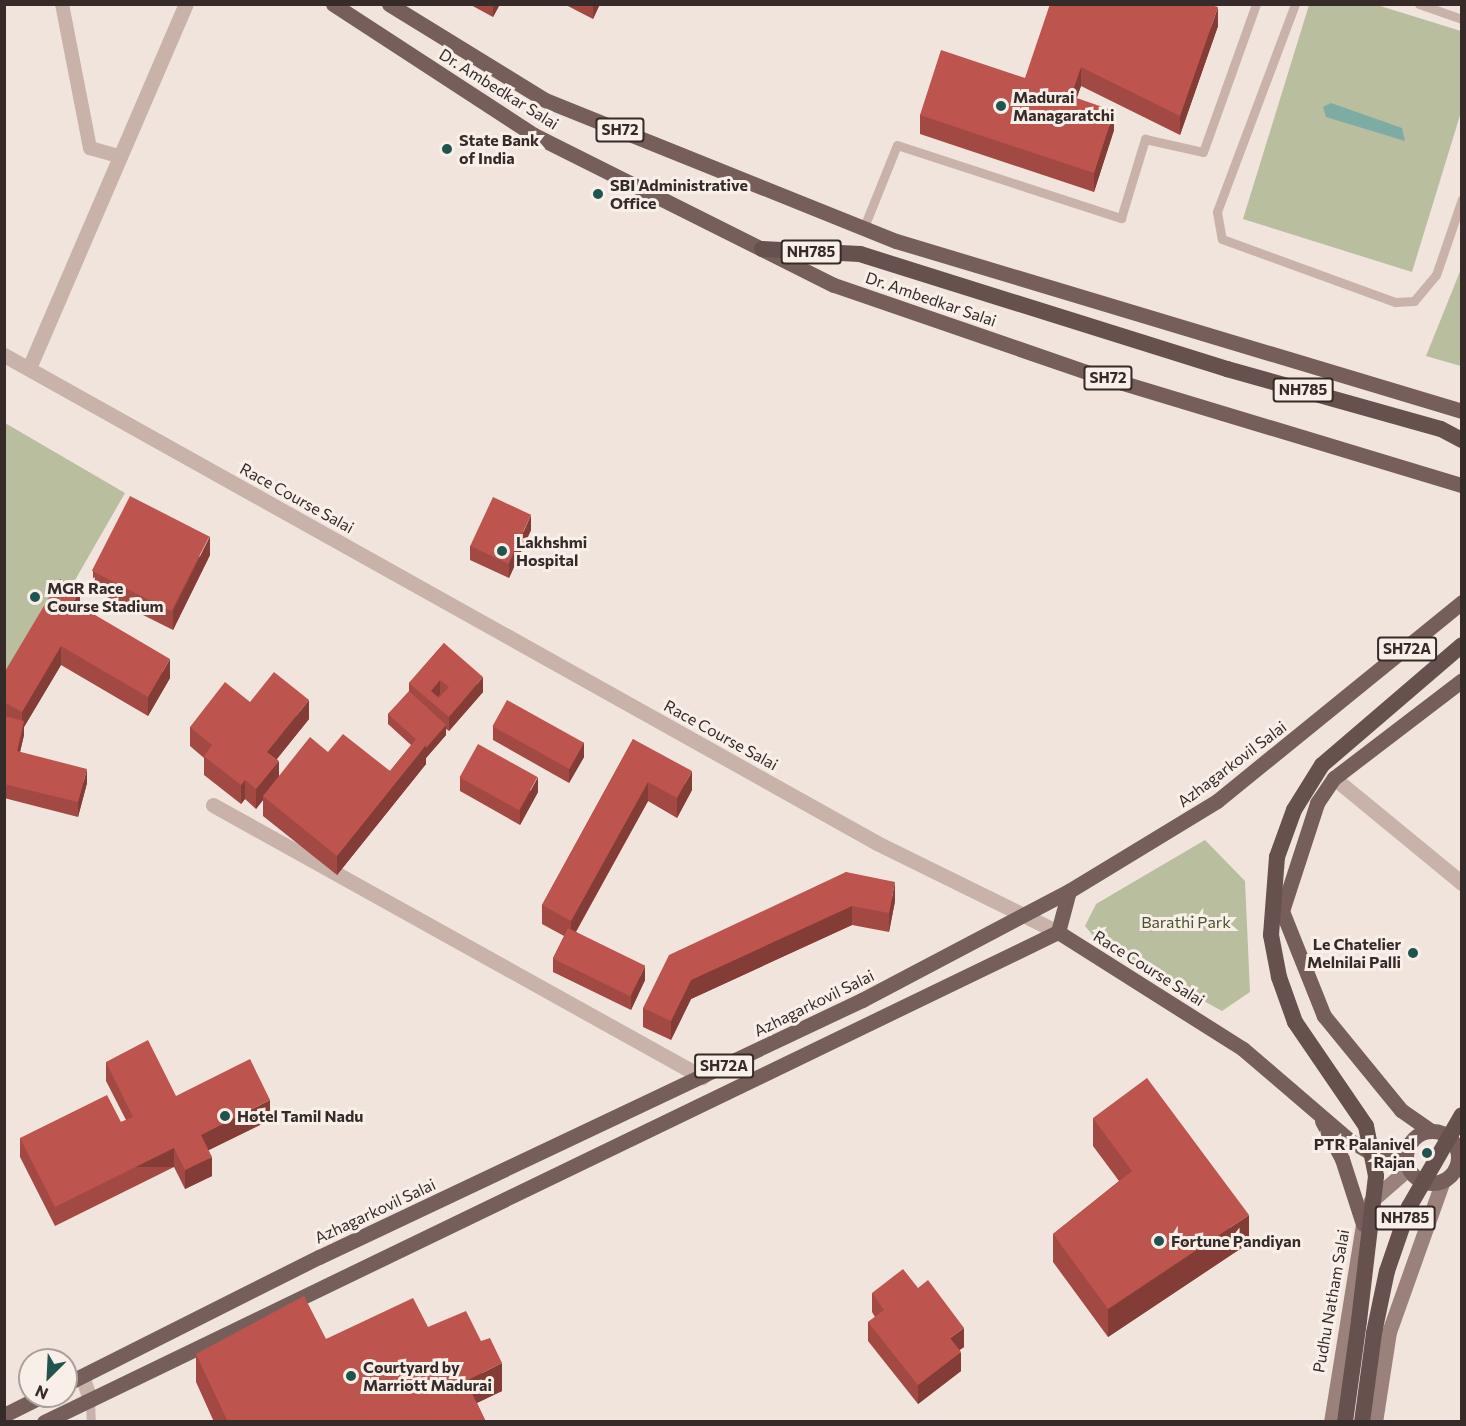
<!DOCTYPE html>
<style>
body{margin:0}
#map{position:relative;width:1466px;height:1426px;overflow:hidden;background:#f0e4dd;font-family:Commissioner,sans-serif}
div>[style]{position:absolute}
.green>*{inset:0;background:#b9be9e}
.water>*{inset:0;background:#7eaca5}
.service>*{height:9px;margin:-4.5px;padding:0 4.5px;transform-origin:4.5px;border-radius:4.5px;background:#c8b2aa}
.pedestrian>*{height:14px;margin:-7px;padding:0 7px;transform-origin:7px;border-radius:7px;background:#c8b2aa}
.minor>*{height:15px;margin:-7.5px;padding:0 7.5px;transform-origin:7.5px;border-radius:7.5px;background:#c8b2aa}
.tertiary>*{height:15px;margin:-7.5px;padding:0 7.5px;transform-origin:7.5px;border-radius:7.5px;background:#c8b2aa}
.secondary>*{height:15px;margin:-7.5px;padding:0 7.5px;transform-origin:7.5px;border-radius:7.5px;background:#9b817b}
.primary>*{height:15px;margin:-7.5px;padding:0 7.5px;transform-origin:7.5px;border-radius:7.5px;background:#765f5b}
.primary>.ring{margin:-7.5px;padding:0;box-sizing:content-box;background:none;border:15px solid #765f5b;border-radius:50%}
.trunk>*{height:16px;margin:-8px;padding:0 8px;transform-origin:8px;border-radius:8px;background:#66514e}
.trunk-bridge>*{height:16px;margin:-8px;padding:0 8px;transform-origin:8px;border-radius:8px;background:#66514e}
.wall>*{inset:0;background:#a34943}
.shaded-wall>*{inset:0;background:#843c37;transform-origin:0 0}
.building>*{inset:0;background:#bd554e;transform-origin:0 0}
.dots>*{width:16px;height:16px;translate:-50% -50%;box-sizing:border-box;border:3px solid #f8efe9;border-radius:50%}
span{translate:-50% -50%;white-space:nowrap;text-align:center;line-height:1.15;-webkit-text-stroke:6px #f8efe9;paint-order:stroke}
.shield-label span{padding:2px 4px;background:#f8efe9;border:2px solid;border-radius:4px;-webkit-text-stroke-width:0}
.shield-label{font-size:15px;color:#362b29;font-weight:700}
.street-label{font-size:16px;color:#362b29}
.poi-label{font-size:16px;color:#362b29;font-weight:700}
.left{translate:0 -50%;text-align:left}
.right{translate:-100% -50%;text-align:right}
.park-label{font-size:16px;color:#4b522e}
.frame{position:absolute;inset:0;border:6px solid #362b29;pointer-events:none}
.north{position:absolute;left:18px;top:1348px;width:60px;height:60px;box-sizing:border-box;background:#f8efe9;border:2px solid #aaa19c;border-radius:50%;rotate:204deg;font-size:16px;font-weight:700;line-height:24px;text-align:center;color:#362b29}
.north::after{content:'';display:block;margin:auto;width:21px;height:27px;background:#21544e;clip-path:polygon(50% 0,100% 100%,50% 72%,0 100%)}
</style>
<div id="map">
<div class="green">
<i style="clip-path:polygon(1309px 5px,1377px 5px,1461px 31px,1461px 112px,1412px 272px,1243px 219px)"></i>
<i style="clip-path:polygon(1461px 269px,1461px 366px,1426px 356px)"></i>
<i style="clip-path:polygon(5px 423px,125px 493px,5px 702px)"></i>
<i style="clip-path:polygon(1205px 840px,1245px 881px,1250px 992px,1222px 1011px,1100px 944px,1085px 926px,1096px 904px)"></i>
</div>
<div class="water">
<i style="clip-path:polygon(1331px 103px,1402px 128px,1405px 141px,1326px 117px,1323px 107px)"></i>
</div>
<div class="service">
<i style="left:1295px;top:4px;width:222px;rotate:110.6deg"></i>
<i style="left:1217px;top:212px;width:27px;rotate:80deg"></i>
<i style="left:1222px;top:239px;width:184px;rotate:20deg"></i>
<i style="left:1395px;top:302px;width:19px;rotate:-3deg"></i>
<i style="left:1414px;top:301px;width:34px;rotate:-50deg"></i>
<i style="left:1436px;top:275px;width:80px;rotate:-71.1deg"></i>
<i style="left:1419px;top:4px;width:46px;rotate:19.2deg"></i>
<i style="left:864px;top:227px;width:88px;rotate:-68.1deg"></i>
<i style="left:897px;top:145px;width:236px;rotate:18.1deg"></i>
<i style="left:1121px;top:218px;width:83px;rotate:-73.1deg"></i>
<i style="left:1145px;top:139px;width:59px;rotate:12.6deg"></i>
<i style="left:1203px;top:152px;width:157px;rotate:-70.3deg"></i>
<i style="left:90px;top:1399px;width:23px;rotate:88deg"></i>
</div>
<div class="pedestrian">
<i style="left:62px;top:4px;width:147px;rotate:79deg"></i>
<i style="left:90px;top:148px;width:32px;rotate:16deg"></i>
</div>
<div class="minor">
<i style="left:1334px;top:778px;width:166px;rotate:39.4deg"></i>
<i style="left:213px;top:805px;width:560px;rotate:29.08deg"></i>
<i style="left:82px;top:1376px;width:24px;rotate:71deg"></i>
</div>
<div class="tertiary">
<i style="left:4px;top:355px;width:1000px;rotate:29.2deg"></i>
<i style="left:877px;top:843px;width:202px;rotate:26.2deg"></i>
<i style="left:29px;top:368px;width:396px;rotate:-66.7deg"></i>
<i style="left:1455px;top:1168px;width:8px;rotate:23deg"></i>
</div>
<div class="secondary">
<i style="left:1331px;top:1422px;width:201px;rotate:-80.8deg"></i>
<i style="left:1363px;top:1224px;width:24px;rotate:-71deg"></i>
<i style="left:1371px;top:1201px;width:50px;rotate:-41deg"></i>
<i style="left:1375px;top:1422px;width:91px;rotate:-81.2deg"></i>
<i style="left:1389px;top:1332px;width:161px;rotate:-70.4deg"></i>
</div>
<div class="primary">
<i style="left:333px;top:4px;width:240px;rotate:33.1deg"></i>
<i style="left:534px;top:135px;width:335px;rotate:26.6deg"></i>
<i style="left:834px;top:285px;width:271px;rotate:19deg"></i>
<i style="left:1090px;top:373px;width:388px;rotate:16.8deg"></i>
<i style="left:389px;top:4px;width:183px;rotate:31.6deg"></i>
<i style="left:545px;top:100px;width:378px;rotate:21.9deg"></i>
<i style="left:896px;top:241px;width:591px;rotate:16.72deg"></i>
<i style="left:1058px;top:932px;width:219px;rotate:32.3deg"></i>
<i style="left:1243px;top:1049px;width:140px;rotate:40.6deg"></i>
<i style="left:1349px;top:1140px;width:34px;rotate:30deg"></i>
<i style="left:1378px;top:1157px;width:28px;rotate:8deg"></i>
<i style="left:1058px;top:932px;width:42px;rotate:-75deg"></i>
<i style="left:1322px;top:1121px;width:43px;rotate:62.2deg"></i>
<i style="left:1342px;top:1159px;width:68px;rotate:72.1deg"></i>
<i style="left:1431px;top:1131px;width:37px;rotate:-145deg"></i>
<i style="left:1401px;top:1110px;width:122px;rotate:-129.3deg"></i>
<i style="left:1324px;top:1016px;width:113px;rotate:-111.8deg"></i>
<i style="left:1282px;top:911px;width:114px;rotate:-72deg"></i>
<i style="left:1317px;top:803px;width:30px;rotate:-56deg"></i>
<i style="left:1334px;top:778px;width:161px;rotate:-37.4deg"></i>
<i class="ring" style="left:1406px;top:1131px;width:37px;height:37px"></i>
<i style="left:66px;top:1384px;width:283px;rotate:-26.7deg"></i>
<i style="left:319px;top:1257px;width:601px;rotate:-25.33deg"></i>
<i style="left:862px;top:1000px;width:234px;rotate:-27.8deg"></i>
<i style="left:1069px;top:891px;width:173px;rotate:-31.3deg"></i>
<i style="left:1217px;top:801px;width:316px;rotate:-39.1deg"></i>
<i style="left:4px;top:1415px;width:42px;rotate:-26.6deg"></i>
<i style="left:44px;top:1422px;width:1126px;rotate:-25.79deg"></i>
</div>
<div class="trunk">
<i style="left:762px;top:249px;width:98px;rotate:2.9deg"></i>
<i style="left:860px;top:254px;width:385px;rotate:17.4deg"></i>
<i style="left:1227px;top:369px;width:222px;rotate:15.7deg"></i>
<i style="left:1441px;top:429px;width:24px;rotate:28deg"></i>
<i style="left:1345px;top:1422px;width:102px;rotate:-82.1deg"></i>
<i style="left:1362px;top:1422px;width:90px;rotate:-82.3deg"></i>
</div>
<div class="trunk-bridge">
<i style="left:1359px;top:1321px;width:146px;rotate:-83.3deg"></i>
<i style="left:1376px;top:1176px;width:51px;rotate:-101.3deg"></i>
<i style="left:1366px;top:1126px;width:126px;rotate:-124.3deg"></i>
<i style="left:1295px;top:1022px;width:48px;rotate:-109.6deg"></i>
<i style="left:1279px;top:977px;width:43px;rotate:-100.8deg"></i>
<i style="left:1271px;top:935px;width:78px;rotate:-85.6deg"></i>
<i style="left:1277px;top:857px;width:50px;rotate:-70.1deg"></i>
<i style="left:1294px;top:810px;width:53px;rotate:-58.1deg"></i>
<i style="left:1322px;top:765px;width:184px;rotate:-40.6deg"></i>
<i style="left:1374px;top:1333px;width:63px;rotate:-78.2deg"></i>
<i style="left:1387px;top:1271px;width:68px;rotate:-71deg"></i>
<i style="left:1409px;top:1207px;width:106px;rotate:-60.1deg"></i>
</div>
<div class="wall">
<i style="clip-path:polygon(469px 4px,500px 4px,493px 17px)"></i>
<i style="clip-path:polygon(564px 4px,605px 4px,599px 6px,593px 19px)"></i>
<i style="clip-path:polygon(1218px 26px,1180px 135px,1081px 86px,1076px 98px,1114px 130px,1094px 192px,920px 134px,920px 115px,1025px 78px)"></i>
<i style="clip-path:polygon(531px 530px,509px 578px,470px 560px,470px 546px)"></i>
<i style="clip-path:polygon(210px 555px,173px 630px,93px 590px,93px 571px)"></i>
<i style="clip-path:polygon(80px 606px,170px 678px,148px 716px,61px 665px,24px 727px,24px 735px,20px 752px,87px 783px,78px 817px,4px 798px,4px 673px)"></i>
<i style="clip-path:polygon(444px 643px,483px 692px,449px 731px,446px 729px,446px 735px,426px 758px,426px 764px,337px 875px,263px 816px,263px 800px,256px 809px,245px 799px,241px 804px,204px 775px,204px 758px,190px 746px,190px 727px,250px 702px,309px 719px,277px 759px,279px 776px,328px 752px,390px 771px,411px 745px,388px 724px,388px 714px,409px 692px,409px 683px)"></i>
<i style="clip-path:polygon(493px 726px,584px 757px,569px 783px,493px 740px)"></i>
<i style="clip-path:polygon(633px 739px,692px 790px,677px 818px,648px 801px,576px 932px,645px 980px,631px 1010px,553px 972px,553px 958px,564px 936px,542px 924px,542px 905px)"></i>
<i style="clip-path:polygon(460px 777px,538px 792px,520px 825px,460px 791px)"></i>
<i style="clip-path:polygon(846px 872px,895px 901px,889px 932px,852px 925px,691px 999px,671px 1040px,643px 1027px,643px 1008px)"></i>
<i style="clip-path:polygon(106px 1062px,176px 1096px,270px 1120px,208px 1150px,212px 1176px,185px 1189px,174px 1167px,55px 1226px,20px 1157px,20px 1138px,121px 1122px,126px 1120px,106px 1081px)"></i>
<i style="clip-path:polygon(1093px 1118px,1249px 1243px,1108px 1337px,1053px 1262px,1053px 1234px,1119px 1181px,1093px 1146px)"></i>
<i style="clip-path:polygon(872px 1293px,964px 1347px,959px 1350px,961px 1371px,918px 1404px,868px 1341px,868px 1322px,875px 1317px,872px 1312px)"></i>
<i style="clip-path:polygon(428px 1327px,502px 1391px,477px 1403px,486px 1422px,214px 1422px,196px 1382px,196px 1354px)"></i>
</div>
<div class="shaded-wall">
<i style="clip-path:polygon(493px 4px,500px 4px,493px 17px)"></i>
<i style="clip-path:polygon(593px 4px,605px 4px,599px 6px,593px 19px)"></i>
<i style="clip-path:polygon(1218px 7px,1218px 26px,1180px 135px,1180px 116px)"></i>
<i style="clip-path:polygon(1081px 67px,1081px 86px,1071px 115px,1071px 96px)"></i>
<i style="clip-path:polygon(1114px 111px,1114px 130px,1094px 192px,1094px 173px)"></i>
<i style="clip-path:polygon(531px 515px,531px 530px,509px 578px,509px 564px)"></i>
<i style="clip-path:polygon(210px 536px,210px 555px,173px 630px,173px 611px)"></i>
<i style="clip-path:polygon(80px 591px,80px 610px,73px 602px)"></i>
<i style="clip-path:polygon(61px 646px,61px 665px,24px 727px,24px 735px,17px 765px,17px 751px,22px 731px,22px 712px)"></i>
<i style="clip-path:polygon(170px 659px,170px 678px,148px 716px,148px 697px)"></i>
<i style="clip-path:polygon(483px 677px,483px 692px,449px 731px,449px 717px)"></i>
<i style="clip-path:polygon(440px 680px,440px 694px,433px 703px,431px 691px)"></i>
<i style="clip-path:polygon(309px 700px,309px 719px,267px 771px,267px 752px)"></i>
<i style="clip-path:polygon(446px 725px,446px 735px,426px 758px,426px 764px,337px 875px,337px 856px,426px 745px)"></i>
<i style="clip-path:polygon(584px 742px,584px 757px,569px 783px,569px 768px)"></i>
<i style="clip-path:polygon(279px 761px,279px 780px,263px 796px,263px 800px,256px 809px,256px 789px)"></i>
<i style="clip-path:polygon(87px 769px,87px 783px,78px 817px,78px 802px)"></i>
<i style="clip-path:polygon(692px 771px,692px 790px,677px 818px,677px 798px)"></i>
<i style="clip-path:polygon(538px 777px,538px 792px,520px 825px,520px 810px)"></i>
<i style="clip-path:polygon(245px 780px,245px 799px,241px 804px,241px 785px)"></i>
<i style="clip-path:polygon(648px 782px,648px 801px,571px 940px,571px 921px)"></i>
<i style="clip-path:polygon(895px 882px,895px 901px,889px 932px,889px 913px)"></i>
<i style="clip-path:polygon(852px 906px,852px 925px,691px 999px,671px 1040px,671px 1021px,691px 980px)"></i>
<i style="clip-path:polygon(645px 966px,645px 980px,631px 1010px,631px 995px)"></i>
<i style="clip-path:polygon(270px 1100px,270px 1120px,201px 1154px,201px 1135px)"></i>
<i style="left:174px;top:1148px;width:19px;height:133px;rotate:90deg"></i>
<i style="clip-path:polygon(212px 1157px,212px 1176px,185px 1189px,185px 1170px)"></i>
<i style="clip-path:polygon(1249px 1215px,1249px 1243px,1108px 1337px,1108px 1309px)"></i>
<i style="clip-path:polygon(964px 1328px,964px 1347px,950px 1357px,950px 1338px)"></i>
<i style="clip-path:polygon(961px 1352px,961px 1371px,918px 1404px,918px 1385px)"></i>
<i style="clip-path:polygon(502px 1363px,502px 1391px,466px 1408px,466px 1381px)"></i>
</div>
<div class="building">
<i style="clip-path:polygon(1050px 4px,1207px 4px,1218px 7px,1180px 116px,1081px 67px,1071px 96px,1114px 111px,1094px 173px,920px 115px,941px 50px,1025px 78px)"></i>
<i style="left:130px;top:496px;width:89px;height:84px;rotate:27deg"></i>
<i style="left:493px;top:497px;width:42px;height:54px;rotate:25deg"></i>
<i style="clip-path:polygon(60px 579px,80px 591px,73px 602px,170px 659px,148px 697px,61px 646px,22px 712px,4px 702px,4px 673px)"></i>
<i style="clip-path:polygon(evenodd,444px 643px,483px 677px,449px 717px,409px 683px,444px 643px,440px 680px,449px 687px,439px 698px,431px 691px,440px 680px)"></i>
<i style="clip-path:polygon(274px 672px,309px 700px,267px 752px,279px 761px,256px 789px,245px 780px,241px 785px,204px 756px,212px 745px,190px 727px,225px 682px,250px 702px)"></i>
<i style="clip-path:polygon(409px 691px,446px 725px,426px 748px,426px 745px,417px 738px,416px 739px,388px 714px)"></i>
<i style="left:507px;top:700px;width:88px;height:30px;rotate:29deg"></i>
<i style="clip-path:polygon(4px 716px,24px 721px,17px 751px,87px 769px,78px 802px,4px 784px)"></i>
<i style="clip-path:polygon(343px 734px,390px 771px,417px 738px,426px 745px,337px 856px,263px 796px,310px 737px,328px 752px)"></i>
<i style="clip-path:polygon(633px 739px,692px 771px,677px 798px,648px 782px,571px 921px,542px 905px)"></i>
<i style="left:478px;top:744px;width:68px;height:38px;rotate:29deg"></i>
<i style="clip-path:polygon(846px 872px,895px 882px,889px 913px,852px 906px,691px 980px,671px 1021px,643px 1008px,669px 955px)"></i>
<i style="left:568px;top:928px;width:86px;height:34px;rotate:26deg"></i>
<i style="clip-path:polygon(148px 1040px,176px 1096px,250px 1059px,270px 1100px,201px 1135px,212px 1157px,185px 1170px,174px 1148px,55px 1207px,20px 1138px,107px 1095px,121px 1122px,133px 1117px,106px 1062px)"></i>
<i style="clip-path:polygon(1147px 1078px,1249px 1215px,1108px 1309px,1053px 1234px,1132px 1171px,1093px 1118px)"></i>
<i style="clip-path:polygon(903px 1269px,918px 1288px,928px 1280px,964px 1328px,950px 1338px,961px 1352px,918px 1385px,868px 1322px,884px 1310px,872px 1293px)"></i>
<i style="clip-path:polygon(304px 1296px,326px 1339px,413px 1298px,428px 1327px,466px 1311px,481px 1341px,490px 1338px,502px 1363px,466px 1381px,486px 1422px,228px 1422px,196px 1354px)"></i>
</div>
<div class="dots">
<i style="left:1001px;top:106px;background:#21544e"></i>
<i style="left:447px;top:149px;background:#21544e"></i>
<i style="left:598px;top:194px;background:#21544e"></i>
<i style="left:502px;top:551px;background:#21544e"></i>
<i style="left:35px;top:597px;background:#21544e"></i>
<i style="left:1413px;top:953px;background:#21544e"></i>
<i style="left:225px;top:1116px;background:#21544e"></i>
<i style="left:1427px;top:1153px;background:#21544e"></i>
<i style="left:1159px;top:1241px;background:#21544e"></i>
<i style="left:351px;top:1376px;background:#21544e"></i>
</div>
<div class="shield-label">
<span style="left:620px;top:130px">SH72</span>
<span style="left:811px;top:252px">NH785</span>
<span style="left:1108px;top:378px">SH72</span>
<span style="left:1303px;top:390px">NH785</span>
<span style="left:1407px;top:649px">SH72A</span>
<span style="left:724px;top:1066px">SH72A</span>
<span style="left:1405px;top:1218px">NH785</span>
</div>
<div class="street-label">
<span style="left:499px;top:89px;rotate:32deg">Dr. Ambedkar Salai</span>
<span style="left:931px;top:299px;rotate:19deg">Dr. Ambedkar Salai</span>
<span style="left:297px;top:498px;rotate:29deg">Race Course Salai</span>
<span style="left:721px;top:735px;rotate:29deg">Race Course Salai</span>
<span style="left:1232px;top:764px;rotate:-37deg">Azhagarkovil Salai</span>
<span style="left:1149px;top:968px;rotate:32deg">Race Course Salai</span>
<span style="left:814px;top:1003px;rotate:-26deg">Azhagarkovil Salai</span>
<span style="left:375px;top:1211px;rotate:-25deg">Azhagarkovil Salai</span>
<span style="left:1331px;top:1301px;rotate:-80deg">Pudhu Natham Salai</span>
</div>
<div class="poi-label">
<span class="left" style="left:1013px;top:106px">Madurai<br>Managaratchi</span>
<span class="left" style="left:459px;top:149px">State Bank<br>of India</span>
<span class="left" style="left:610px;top:194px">SBI Administrative<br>Office</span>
<span class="left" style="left:516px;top:551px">Lakhshmi<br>Hospital</span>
<span class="left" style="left:47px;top:597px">MGR Race<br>Course Stadium</span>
<span class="right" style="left:1401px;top:953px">Le Chatelier<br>Melnilai Palli</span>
<span class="left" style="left:237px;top:1116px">Hotel Tamil Nadu</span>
<span class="right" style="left:1415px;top:1153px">PTR Palanivel<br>Rajan</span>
<span class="left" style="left:1171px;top:1241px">Fortune Pandiyan</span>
<span class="left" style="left:363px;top:1376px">Courtyard by<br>Marriott Madurai</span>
</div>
<div class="park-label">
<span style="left:1186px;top:922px">Barathi Park</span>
</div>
<div class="frame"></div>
<div class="north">N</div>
</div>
